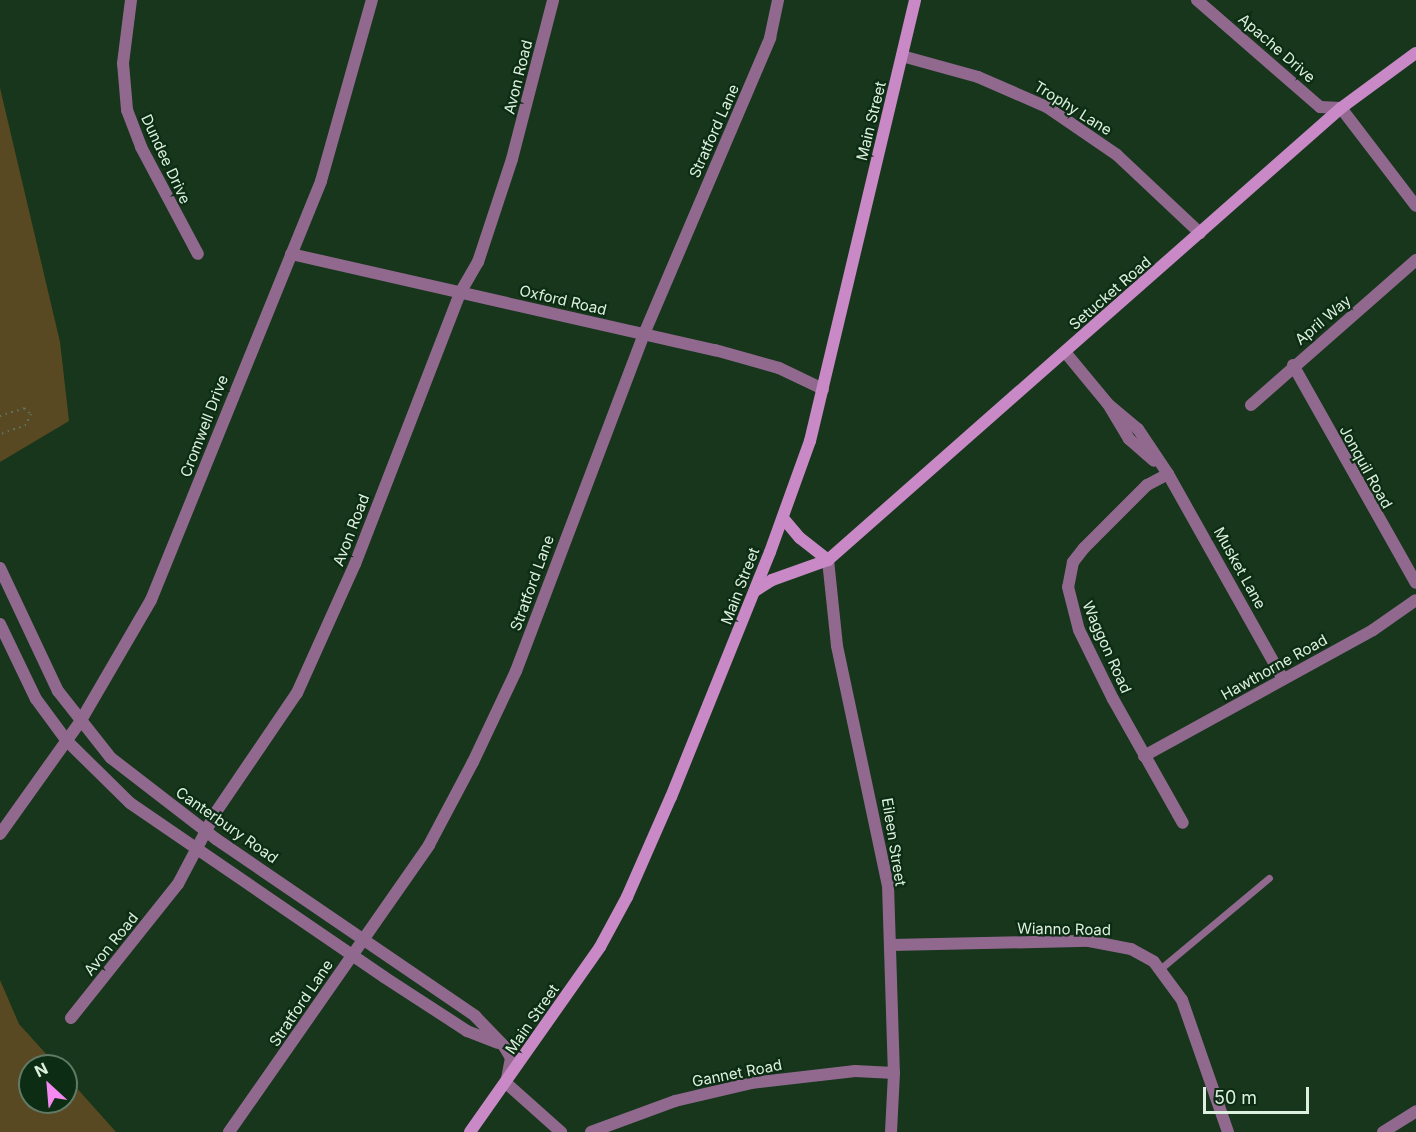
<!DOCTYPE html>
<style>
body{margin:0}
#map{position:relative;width:1416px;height:1132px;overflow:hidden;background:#17361c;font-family:Inter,sans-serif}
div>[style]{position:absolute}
.green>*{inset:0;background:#594922}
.path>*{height:2px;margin-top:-1px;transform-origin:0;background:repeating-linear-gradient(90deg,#5a755e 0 1.5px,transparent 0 6px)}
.lane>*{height:7px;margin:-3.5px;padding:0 3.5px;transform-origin:3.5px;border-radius:3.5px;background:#91698f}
.street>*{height:12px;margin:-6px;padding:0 6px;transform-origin:6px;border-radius:6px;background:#91698f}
.secondary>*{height:12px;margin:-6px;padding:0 6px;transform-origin:6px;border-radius:6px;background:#c889c6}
span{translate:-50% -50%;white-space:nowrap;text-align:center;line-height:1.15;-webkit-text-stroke:4.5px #0c2c13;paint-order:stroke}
.street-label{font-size:15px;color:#ddf0df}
.north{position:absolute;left:18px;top:1054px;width:60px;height:60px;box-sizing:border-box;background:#0c2c13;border:2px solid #607a65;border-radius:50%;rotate:334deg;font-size:16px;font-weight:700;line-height:24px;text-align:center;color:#ddf0df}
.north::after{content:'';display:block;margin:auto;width:21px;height:27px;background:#f389f1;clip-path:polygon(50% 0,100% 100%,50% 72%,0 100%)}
.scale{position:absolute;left:1203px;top:1087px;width:106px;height:27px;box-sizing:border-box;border:3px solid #ddf0df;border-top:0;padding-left:8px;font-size:18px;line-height:21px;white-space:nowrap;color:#ddf0df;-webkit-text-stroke:4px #0c2c13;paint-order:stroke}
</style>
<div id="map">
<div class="green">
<i style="clip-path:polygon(0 88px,60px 342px,69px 421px,0 462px)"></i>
<i style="clip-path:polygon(0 980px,19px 1024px,57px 1066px,30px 1066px,30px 1102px,66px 1102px,66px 1076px,116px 1132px,0 1132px)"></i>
</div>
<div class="path">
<i style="left:0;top:416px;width:25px;rotate:-18deg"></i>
<i style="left:24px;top:408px;width:9px;rotate:41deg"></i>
<i style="left:31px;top:414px;width:12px;rotate:114deg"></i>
<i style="left:26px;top:425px;width:28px;rotate:161deg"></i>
</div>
<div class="lane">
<i style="left:1160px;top:969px;width:142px;rotate:-39.9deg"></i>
</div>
<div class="street">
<i style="left:131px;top:0;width:64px;rotate:97.2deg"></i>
<i style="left:123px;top:63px;width:47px;rotate:85.1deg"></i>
<i style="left:127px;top:110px;width:40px;rotate:69deg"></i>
<i style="left:141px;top:147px;width:121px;rotate:62deg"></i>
<i style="left:1197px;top:0;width:163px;rotate:41deg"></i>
<i style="left:1320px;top:107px;width:21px;rotate:3deg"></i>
<i style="left:1341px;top:108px;width:123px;rotate:52.6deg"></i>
<i style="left:902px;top:56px;width:79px;rotate:15.4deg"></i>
<i style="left:978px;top:77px;width:75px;rotate:23.5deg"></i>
<i style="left:1047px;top:107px;width:85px;rotate:34.4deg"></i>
<i style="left:1117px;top:155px;width:114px;rotate:43.2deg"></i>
<i style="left:291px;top:254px;width:435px;rotate:12.8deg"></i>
<i style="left:715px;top:350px;width:66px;rotate:15.7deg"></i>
<i style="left:779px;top:368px;width:49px;rotate:25.5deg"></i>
<i style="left:1065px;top:352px;width:67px;rotate:50.4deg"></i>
<i style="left:1108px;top:404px;width:41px;rotate:59deg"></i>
<i style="left:1129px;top:439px;width:33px;rotate:41deg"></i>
<i style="left:1293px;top:365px;width:250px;rotate:60.6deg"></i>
<i style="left:1108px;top:404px;width:39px;rotate:40deg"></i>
<i style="left:1138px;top:429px;width:54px;rotate:56.3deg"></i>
<i style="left:1168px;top:474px;width:235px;rotate:60.7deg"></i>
<i style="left:1251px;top:405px;width:220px;rotate:-41.3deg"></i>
<i style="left:1168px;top:474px;width:24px;rotate:152deg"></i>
<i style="left:1147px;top:485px;width:89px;rotate:135deg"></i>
<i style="left:1084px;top:548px;width:18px;rotate:128deg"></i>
<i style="left:1073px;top:562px;width:25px;rotate:101deg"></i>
<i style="left:1068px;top:587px;width:44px;rotate:75.7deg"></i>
<i style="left:1079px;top:630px;width:77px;rotate:63.8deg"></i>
<i style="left:1113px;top:699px;width:142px;rotate:60.6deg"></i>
<i style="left:828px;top:560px;width:86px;rotate:84deg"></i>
<i style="left:837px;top:646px;width:244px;rotate:78deg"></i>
<i style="left:888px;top:885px;width:188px;rotate:88.2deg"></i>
<i style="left:894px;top:1073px;width:59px;rotate:92.9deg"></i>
<i style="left:0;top:568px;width:136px;rotate:64.8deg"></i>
<i style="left:58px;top:691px;width:85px;rotate:51.7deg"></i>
<i style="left:111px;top:758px;width:133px;rotate:37.6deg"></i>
<i style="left:216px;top:839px;width:314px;rotate:34.3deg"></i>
<i style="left:475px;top:1016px;width:42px;rotate:46deg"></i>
<i style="left:504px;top:1046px;width:14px;rotate:60deg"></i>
<i style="left:511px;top:1058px;width:25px;rotate:101deg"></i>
<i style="left:506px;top:1083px;width:74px;rotate:41.7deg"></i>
<i style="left:0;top:624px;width:83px;rotate:64.4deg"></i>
<i style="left:36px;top:699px;width:52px;rotate:53.6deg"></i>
<i style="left:67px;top:741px;width:88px;rotate:44.5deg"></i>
<i style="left:130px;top:803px;width:308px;rotate:34.4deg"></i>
<i style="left:384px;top:977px;width:99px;rotate:33deg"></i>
<i style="left:467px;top:1031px;width:33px;rotate:21deg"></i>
<i style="left:1144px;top:756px;width:261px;rotate:-28.8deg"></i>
<i style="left:1373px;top:630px;width:52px;rotate:-34.9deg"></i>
<i style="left:0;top:834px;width:138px;rotate:-54.5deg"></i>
<i style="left:80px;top:722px;width:141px;rotate:-59.8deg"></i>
<i style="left:151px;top:600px;width:452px;rotate:-67.9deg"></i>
<i style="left:321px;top:181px;width:188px;rotate:-74.3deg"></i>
<i style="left:891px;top:945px;width:198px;rotate:-1.2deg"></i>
<i style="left:1089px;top:941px;width:43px;rotate:10.8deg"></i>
<i style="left:1131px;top:949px;width:26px;rotate:29deg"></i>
<i style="left:1154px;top:962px;width:47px;rotate:53.6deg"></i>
<i style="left:1182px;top:1000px;width:140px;rotate:70.8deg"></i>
<i style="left:71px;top:1018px;width:171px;rotate:-51.4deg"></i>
<i style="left:178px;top:884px;width:81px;rotate:-62.2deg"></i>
<i style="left:216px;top:812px;width:144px;rotate:-55.8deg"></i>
<i style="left:297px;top:693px;width:141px;rotate:-65.8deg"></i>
<i style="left:355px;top:564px;width:291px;rotate:-68.8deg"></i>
<i style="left:460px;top:293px;width:36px;rotate:-60deg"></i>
<i style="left:478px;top:262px;width:108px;rotate:-71.7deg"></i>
<i style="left:512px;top:159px;width:164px;rotate:-75.5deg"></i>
<i style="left:229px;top:1132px;width:350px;rotate:-55.1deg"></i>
<i style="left:429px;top:845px;width:94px;rotate:-62.1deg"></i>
<i style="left:473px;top:762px;width:101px;rotate:-64.7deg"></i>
<i style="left:516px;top:671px;width:360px;rotate:-69.2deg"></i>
<i style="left:644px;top:334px;width:322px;rotate:-66.9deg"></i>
<i style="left:770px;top:38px;width:39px;rotate:-78deg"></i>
<i style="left:591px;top:1132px;width:90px;rotate:-20.3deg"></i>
<i style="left:675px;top:1101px;width:78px;rotate:-13.3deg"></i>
<i style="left:751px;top:1083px;width:105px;rotate:-6.6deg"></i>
<i style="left:855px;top:1071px;width:39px;rotate:3deg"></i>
<i style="left:1383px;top:1132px;width:39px;rotate:-32deg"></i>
</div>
<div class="secondary">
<i style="left:783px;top:518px;width:26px;rotate:50deg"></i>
<i style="left:800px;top:538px;width:36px;rotate:38deg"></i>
<i style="left:755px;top:591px;width:20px;rotate:-33deg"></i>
<i style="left:772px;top:580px;width:59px;rotate:-19.7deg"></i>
<i style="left:828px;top:560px;width:684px;rotate:-41.38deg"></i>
<i style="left:1341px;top:108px;width:93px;rotate:-36.3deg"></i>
<i style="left:470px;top:1132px;width:226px;rotate:-54.9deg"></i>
<i style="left:600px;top:947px;width:57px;rotate:-61.6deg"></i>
<i style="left:627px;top:897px;width:109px;rotate:-66.3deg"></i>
<i style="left:671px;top:797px;width:264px;rotate:-68deg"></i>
<i style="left:770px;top:552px;width:118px;rotate:-70.2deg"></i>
<i style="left:810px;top:441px;width:453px;rotate:-76.6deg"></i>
</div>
<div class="street-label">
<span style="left:1277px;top:48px;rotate:41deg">Apache Drive</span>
<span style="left:518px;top:77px;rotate:-76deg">Avon Road</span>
<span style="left:1073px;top:108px;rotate:32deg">Trophy Lane</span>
<span style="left:871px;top:121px;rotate:-76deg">Main Street</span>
<span style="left:714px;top:131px;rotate:-66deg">Stratford Lane</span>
<span style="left:166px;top:159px;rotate:65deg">Dundee Drive</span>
<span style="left:1110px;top:293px;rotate:-41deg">Setucket Road</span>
<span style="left:563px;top:300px;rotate:13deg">Oxford Road</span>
<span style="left:1323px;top:320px;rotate:-40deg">April Way</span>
<span style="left:204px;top:426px;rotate:-69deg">Cromwell Drive</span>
<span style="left:1366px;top:467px;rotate:61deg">Jonquil Road</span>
<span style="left:351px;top:530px;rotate:-69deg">Avon Road</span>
<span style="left:1240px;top:568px;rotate:61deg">Musket Lane</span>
<span style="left:532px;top:583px;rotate:-70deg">Stratford Lane</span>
<span style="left:740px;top:586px;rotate:-69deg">Main Street</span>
<span style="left:1107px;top:647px;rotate:66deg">Waggon Road</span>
<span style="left:1274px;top:667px;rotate:-29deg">Hawthorne Road</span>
<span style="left:227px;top:825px;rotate:35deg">Canterbury Road</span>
<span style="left:894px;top:842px;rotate:81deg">Eileen Street</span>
<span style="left:1064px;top:929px;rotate:1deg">Wianno Road</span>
<span style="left:111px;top:944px;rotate:-51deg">Avon Road</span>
<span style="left:301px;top:1003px;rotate:-56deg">Stratford Lane</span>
<span style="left:532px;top:1019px;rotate:-55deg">Main Street</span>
<span style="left:737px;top:1073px;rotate:-11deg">Gannet Road</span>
</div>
<div class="north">N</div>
<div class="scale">50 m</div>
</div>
